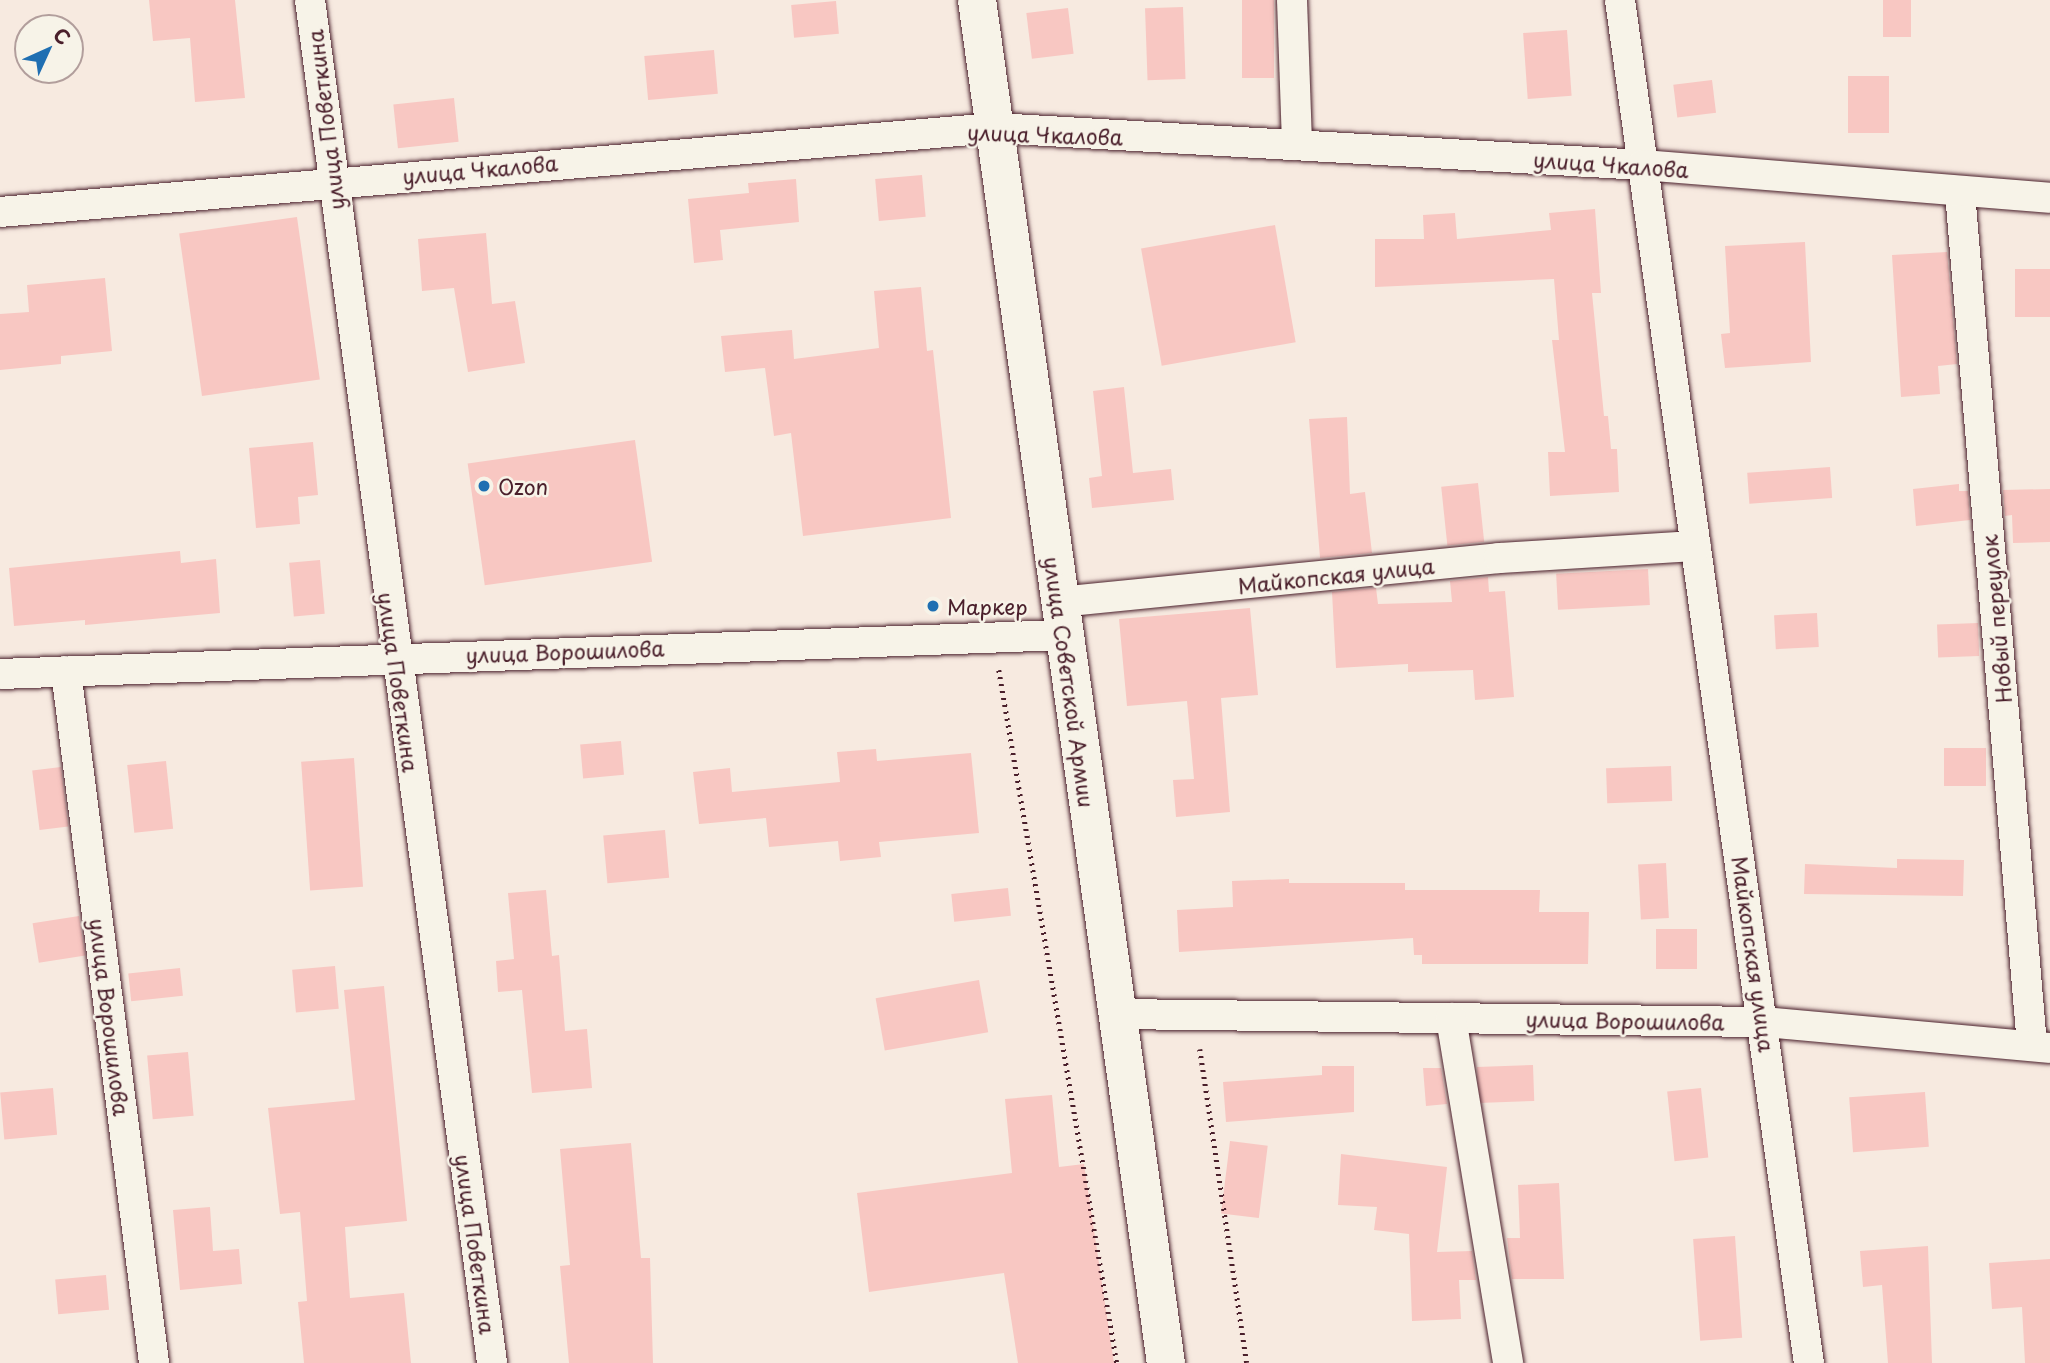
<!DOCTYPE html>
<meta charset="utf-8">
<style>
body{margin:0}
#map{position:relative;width:2050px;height:1363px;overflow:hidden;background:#f7eae0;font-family:"Playpen Sans",sans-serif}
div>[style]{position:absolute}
.building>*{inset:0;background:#f8c7c2;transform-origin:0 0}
.path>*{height:4.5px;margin-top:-2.25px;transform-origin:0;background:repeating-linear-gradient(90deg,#4a1f2b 0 2px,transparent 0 7px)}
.roads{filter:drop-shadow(0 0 2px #4a1f2b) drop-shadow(0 0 2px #4a1f2b)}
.minor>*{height:30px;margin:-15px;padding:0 15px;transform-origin:15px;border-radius:15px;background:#f7f3e8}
.primary>*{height:38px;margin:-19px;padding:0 19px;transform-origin:19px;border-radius:19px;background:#f7f3e8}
.dots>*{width:19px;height:19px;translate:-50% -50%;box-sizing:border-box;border:4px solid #f7f3e8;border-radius:50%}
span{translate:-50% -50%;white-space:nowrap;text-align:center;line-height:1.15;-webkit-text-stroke:5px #f7f3e8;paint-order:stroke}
.street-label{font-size:21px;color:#4a1f2b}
.poi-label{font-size:21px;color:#4a1f2b}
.left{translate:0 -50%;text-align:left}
.north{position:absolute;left:14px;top:14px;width:70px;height:70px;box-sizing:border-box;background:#f7f3e8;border:2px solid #b29e9c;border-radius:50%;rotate:45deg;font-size:19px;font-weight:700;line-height:28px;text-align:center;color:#4a1f2b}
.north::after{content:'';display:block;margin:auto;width:24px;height:32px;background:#1f6fb2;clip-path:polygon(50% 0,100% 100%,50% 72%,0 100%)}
</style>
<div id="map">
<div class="building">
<i style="clip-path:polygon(149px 0,235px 0,245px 98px,195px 102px,190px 38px,153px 41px)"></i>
<i style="left:1242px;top:0;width:32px;height:78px"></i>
<i style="left:1883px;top:0;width:28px;height:37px"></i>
<i style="left:836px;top:1px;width:33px;height:45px;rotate:85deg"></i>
<i style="left:1183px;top:7px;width:72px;height:38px;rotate:88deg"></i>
<i style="left:1068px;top:8px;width:46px;height:42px;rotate:83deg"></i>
<i style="left:1567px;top:30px;width:66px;height:44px;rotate:86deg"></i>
<i style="left:714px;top:50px;width:44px;height:70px;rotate:85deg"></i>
<i style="left:1848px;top:76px;width:41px;height:57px"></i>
<i style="left:1712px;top:80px;width:33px;height:39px;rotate:83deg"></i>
<i style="left:454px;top:98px;width:44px;height:61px;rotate:84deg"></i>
<i style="left:922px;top:175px;width:42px;height:47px;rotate:85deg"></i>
<i style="clip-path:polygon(796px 179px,799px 222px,720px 230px,723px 260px,694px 263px,688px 199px,749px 193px,748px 183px)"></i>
<i style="clip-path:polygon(1595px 209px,1601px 293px,1592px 293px,1604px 416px,1608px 416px,1611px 449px,1617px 449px,1619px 492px,1550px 496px,1548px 452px,1565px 452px,1552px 340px,1559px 340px,1554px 279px,1375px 287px,1375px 239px,1424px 239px,1423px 215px,1455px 213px,1457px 239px,1551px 230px,1549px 213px)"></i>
<i style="left:297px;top:217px;width:164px;height:119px;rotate:82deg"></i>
<i style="left:1275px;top:225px;width:119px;height:136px;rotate:80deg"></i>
<i style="clip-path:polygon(486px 233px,492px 304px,515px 301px,525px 363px,468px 372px,454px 288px,422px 291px,418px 239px)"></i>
<i style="clip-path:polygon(1805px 242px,1811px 362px,1725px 368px,1721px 334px,1730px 333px,1725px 246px)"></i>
<i style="clip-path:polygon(1947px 252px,1957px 364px,1938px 366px,1940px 394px,1901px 397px,1892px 255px)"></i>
<i style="left:2050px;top:269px;width:48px;height:35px;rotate:90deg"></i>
<i style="clip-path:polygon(105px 278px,112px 351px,61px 356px,61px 364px,0 370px,0 314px,29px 312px,27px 285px)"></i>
<i style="clip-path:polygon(921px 287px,927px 351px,933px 350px,951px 518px,803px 536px,791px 433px,774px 436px,765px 368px,725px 372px,721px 336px,792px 330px,794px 359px,879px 348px,874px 291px)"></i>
<i style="clip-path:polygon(1124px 387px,1133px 473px,1171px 469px,1174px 500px,1092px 508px,1089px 478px,1102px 476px,1093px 391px)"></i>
<i style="clip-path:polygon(1347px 417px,1350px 494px,1365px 492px,1372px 553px,1320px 558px,1309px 419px)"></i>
<i style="left:635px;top:440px;width:123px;height:169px;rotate:82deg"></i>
<i style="clip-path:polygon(313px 442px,318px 495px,298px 497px,300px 524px,256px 528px,249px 448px)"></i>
<i style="left:1830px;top:467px;width:31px;height:83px;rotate:86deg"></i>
<i style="left:1478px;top:483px;width:59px;height:37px;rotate:84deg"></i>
<i style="clip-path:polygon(1959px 484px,1959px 491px,1968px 491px,1970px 520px,1916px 526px,1913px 489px)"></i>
<i style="clip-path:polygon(2050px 489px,2050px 542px,2013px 543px,2012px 515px,2005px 516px,2003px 490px)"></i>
<i style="clip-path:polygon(180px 551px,181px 563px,216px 559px,220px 613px,85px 625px,85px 620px,14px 626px,9px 568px)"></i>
<i style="left:320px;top:560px;width:54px;height:31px;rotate:85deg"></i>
<i style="left:1648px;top:569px;width:36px;height:92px;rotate:87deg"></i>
<i style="clip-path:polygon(1488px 577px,1489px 592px,1505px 591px,1514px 697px,1475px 700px,1473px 670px,1408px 672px,1408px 664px,1336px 668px,1332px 592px,1376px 588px,1378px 604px,1452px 602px,1450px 581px)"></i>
<i style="clip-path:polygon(1250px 608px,1258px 695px,1221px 698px,1230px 812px,1176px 817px,1173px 780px,1194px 779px,1187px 701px,1127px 706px,1119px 619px)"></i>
<i style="left:1817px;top:613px;width:34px;height:43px;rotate:87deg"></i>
<i style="left:1978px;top:623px;width:33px;height:41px;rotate:88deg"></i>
<i style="left:621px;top:741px;width:34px;height:41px;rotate:85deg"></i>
<i style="left:1986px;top:748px;width:38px;height:42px;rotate:90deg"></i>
<i style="clip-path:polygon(876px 749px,877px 761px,971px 753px,979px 833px,879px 842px,881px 857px,840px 861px,838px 841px,769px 847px,766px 818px,699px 824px,693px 772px,730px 768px,732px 792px,840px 782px,837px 752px)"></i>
<i style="left:354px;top:758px;width:129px;height:53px;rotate:86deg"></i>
<i style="left:166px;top:761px;width:68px;height:39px;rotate:84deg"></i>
<i style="left:1671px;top:766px;width:35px;height:65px;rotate:88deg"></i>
<i style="left:61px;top:767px;width:60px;height:29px;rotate:83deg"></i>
<i style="left:665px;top:830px;width:48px;height:62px;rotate:85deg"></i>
<i style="clip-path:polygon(1897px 859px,1964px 860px,1963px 896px,1804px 894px,1805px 864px,1897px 868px)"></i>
<i style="left:1666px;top:863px;width:55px;height:28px;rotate:87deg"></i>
<i style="clip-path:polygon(1289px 879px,1289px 883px,1405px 883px,1405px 890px,1540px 890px,1539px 912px,1589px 912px,1588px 964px,1422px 964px,1422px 955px,1414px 955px,1413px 938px,1179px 952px,1177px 910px,1233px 907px,1232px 881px)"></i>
<i style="left:1008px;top:888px;width:28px;height:57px;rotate:84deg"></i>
<i style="clip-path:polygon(546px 890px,552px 956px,559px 955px,565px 1031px,587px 1029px,592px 1088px,532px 1093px,522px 990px,498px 992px,496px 961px,514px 959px,508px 893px)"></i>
<i style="left:79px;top:916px;width:40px;height:47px;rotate:81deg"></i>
<i style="left:1656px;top:929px;width:41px;height:40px"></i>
<i style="left:335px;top:966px;width:43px;height:43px;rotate:85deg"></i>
<i style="left:180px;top:968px;width:28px;height:52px;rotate:84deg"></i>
<i style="left:979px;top:980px;width:53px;height:105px;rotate:80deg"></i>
<i style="clip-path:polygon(384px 986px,407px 1221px,345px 1227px,350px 1298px,404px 1293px,411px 1363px,304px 1363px,298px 1302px,307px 1301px,300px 1212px,280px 1214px,268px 1108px,355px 1100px,344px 990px)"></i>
<i style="left:188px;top:1052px;width:64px;height:41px;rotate:85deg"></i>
<i style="left:1533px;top:1065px;width:36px;height:56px;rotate:88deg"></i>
<i style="clip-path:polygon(1322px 1066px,1354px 1066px,1354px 1112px,1226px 1122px,1223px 1082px,1322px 1075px)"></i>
<i style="clip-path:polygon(1423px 1068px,1441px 1068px,1447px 1104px,1426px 1106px)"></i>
<i style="left:53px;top:1088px;width:47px;height:53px;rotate:85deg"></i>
<i style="left:1701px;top:1088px;width:70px;height:34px;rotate:84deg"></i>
<i style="left:1925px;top:1092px;width:55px;height:76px;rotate:86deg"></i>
<i style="clip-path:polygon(1052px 1095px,1059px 1167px,1084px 1164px,1114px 1363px,1018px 1363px,1004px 1273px,869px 1292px,857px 1193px,1012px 1173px,1005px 1099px)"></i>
<i style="left:1230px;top:1141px;width:38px;height:73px;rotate:7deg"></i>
<i style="clip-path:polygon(631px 1143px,641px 1258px,650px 1258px,653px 1363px,569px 1363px,560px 1266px,570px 1265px,560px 1149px)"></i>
<i style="clip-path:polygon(1341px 1154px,1447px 1167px,1437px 1252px,1472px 1251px,1476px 1280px,1459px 1280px,1461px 1319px,1412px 1321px,1409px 1234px,1374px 1230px,1377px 1207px,1338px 1205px)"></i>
<i style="clip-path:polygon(1559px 1183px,1564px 1279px,1512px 1279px,1507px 1238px,1520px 1238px,1518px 1185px)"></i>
<i style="clip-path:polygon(210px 1207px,213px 1251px,239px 1249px,242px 1284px,180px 1290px,173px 1210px)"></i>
<i style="left:1735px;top:1236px;width:102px;height:42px;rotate:86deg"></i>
<i style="clip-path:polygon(1928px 1246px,1932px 1363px,1888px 1363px,1882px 1285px,1863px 1287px,1860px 1251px)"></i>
<i style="clip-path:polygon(2050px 1259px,2050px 1363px,2025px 1363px,2022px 1307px,1992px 1309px,1989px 1263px)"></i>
<i style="left:106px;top:1275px;width:35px;height:51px;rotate:85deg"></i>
</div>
<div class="path">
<i style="left:999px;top:670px;width:703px;rotate:80.34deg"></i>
<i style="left:1200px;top:1049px;width:317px;rotate:81.5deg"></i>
</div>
<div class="roads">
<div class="minor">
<i style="left:310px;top:0;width:1375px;rotate:82.39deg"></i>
<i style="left:1292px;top:0;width:145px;rotate:88deg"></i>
<i style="left:1620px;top:0;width:1376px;rotate:82.11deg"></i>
<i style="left:1960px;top:193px;width:855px;rotate:85.17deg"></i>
<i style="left:0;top:212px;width:999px;rotate:-4.83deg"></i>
<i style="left:995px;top:128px;width:648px;rotate:3.27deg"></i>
<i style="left:1642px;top:165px;width:409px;rotate:4.6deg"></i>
<i style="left:1059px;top:602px;width:442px;rotate:-5.7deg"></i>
<i style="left:1499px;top:558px;width:197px;rotate:-3.5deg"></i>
<i style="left:66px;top:671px;width:698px;rotate:82.75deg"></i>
<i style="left:0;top:674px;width:1065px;rotate:-2.1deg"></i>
<i style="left:1116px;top:1014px;width:648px;rotate:0.71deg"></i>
<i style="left:1764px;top:1022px;width:287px;rotate:5.2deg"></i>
<i style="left:1451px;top:1018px;width:350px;rotate:80.6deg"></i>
</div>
<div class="primary">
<i style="left:977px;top:0;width:1376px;rotate:82.11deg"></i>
</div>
</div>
<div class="dots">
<i style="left:484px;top:486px;background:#1f6fb2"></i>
<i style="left:933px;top:606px;background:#1f6fb2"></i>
</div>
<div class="street-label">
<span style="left:325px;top:120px;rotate:-97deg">улица Поветкина</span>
<span style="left:1045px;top:134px;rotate:2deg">улица Чкалова</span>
<span style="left:1611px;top:164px;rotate:4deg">улица Чкалова</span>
<span style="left:480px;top:169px;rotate:-5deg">улица Чкалова</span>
<span style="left:1336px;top:575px;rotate:-6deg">Майкопская улица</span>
<span style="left:1996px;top:619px;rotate:-95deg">Новый переулок</span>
<span style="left:565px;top:651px;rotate:-2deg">улица Ворошилова</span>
<span style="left:399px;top:682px;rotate:82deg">улица Поветкина</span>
<span style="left:1070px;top:682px;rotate:82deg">улица Советской Армии</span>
<span style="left:1754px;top:954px;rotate:82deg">Майкопская улица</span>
<span style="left:110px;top:1017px;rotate:83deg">улица Ворошилова</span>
<span style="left:1625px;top:1020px;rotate:1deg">улица Ворошилова</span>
<span style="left:476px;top:1244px;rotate:82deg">улица Поветкина</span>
</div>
<div class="poi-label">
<span class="left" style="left:498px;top:486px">Ozon</span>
<span class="left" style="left:947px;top:606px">Маркер</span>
</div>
<div class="north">С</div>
</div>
